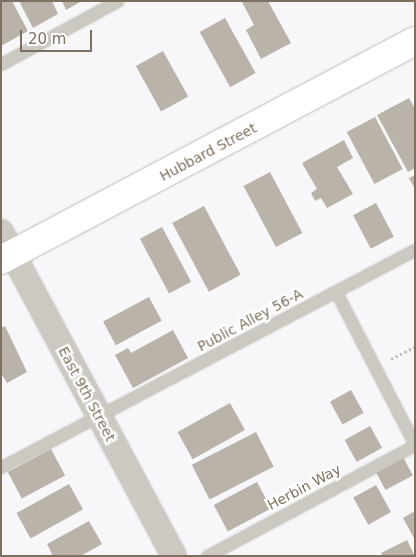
<!DOCTYPE html>
<style>
body{margin:0}
#map{position:relative;width:416px;height:557px;overflow:hidden;background:#f7f6f9;font-family:"DejaVu Sans",sans-serif}
div>[style]{position:absolute}
.building>*{inset:0;background:#bab3aa;transform-origin:0 0}
.path>*{height:3px;margin-top:-1.5px;transform-origin:0;background:repeating-linear-gradient(90deg,#c2bfbb 0 2.5px,transparent 0 5px)}
.roads{filter:drop-shadow(0 0 1px #bfbab3) drop-shadow(0 0 1px #bfbab3)}
.lane>*{height:11px;margin:-5.5px;padding:0 5.5px;transform-origin:5.5px;border-radius:5.5px;background:#ccc9c3}
.street>*{height:24px;margin:-12px;padding:0 12px;transform-origin:12px;border-radius:12px;background:#ccc9c3}
.secondary>*{height:28px;margin:-14px;padding:0 14px;transform-origin:14px;border-radius:14px;background:#fff}
span{translate:-50% -50%;white-space:nowrap;text-align:center;line-height:1.15;-webkit-text-stroke:5px #fff;paint-order:stroke}
.street-label{font-size:14px;color:#7d705e}
.frame{position:absolute;inset:0;border:2px solid #7d705e;pointer-events:none}
.scale{position:absolute;left:20px;top:30px;width:72px;height:22px;box-sizing:border-box;border:2px solid #7d705e;border-top:0;padding-left:6px;font-size:15px;line-height:18px;white-space:nowrap;color:#7d705e;-webkit-text-stroke:4px #fff;paint-order:stroke}
</style>
<div id="map">
<div class="building">
<i style="clip-path:polygon(1px 1px,12px 1px,28px 31px,1px 46px)"></i>
<i style="clip-path:polygon(19px 1px,52px 1px,58px 14px,33px 28px)"></i>
<i style="clip-path:polygon(62px 1px,82px 1px,66px 10px)"></i>
<i style="clip-path:polygon(268px 1px,291px 43px,261px 59px,246px 30px,254px 25px,242px 2px)"></i>
<i style="left:225px;top:18px;width:63px;height:29px;rotate:61deg"></i>
<i style="left:163px;top:51px;width:52px;height:31px;rotate:61deg"></i>
<i style="clip-path:polygon(409px 98px,415px 109px,415px 168px,408px 172px,377px 115px)"></i>
<i style="left:375px;top:117px;width:59px;height:32px;rotate:62deg"></i>
<i style="clip-path:polygon(344px 140px,353px 158px,337px 167px,353px 194px,327px 208px,321px 198px,315px 201px,311px 193px,317px 189px,302px 163px)"></i>
<i style="left:270px;top:172px;width:69px;height:30px;rotate:62deg"></i>
<i style="clip-path:polygon(415px 175px,415px 189px,409px 178px)"></i>
<i style="left:376px;top:203px;width:38px;height:26px;rotate:62deg"></i>
<i style="left:204px;top:206px;width:78px;height:36px;rotate:62deg"></i>
<i style="left:162px;top:227px;width:62px;height:25px;rotate:62deg"></i>
<i style="left:149px;top:297px;width:27px;height:52px;rotate:62deg"></i>
<i style="clip-path:polygon(5px 326px,27px 372px,7px 383px,1px 373px,1px 328px)"></i>
<i style="clip-path:polygon(173px 330px,188px 358px,133px 388px,115px 355px,128px 348px,131px 353px)"></i>
<i style="left:351px;top:390px;width:26px;height:24px;rotate:61deg"></i>
<i style="left:230px;top:403px;width:31px;height:60px;rotate:61deg"></i>
<i style="left:370px;top:426px;width:25px;height:29px;rotate:61deg"></i>
<i style="left:256px;top:432px;width:39px;height:72px;rotate:63deg"></i>
<i style="left:51px;top:449px;width:30px;height:49px;rotate:62deg"></i>
<i style="left:403px;top:457px;width:21px;height:31px;rotate:62deg"></i>
<i style="left:257px;top:482px;width:30px;height:49px;rotate:62deg"></i>
<i style="left:69px;top:484px;width:29px;height:60px;rotate:61deg"></i>
<i style="left:376px;top:485px;width:31px;height:26px;rotate:61deg"></i>
<i style="clip-path:polygon(413px 512px,415px 514px,415px 540px,403px 518px)"></i>
<i style="clip-path:polygon(89px 521px,102px 544px,81px 556px,53px 556px,47px 544px)"></i>
<i style="clip-path:polygon(407px 540px,415px 556px,383px 556px,381px 553px)"></i>
</div>
<div class="path">
<i style="left:391px;top:359px;width:27px;rotate:-27deg"></i>
</div>
<div class="roads">
<div class="lane">
<i style="left:1px;top:64px;width:132px;rotate:-28.5deg"></i>
<i style="left:336px;top:292px;width:172px;rotate:62.7deg"></i>
<i style="left:1px;top:467px;width:467px;rotate:-27.7deg"></i>
<i style="left:207px;top:556px;width:236px;rotate:-28.1deg"></i>
</div>
<div class="street">
<i style="left:1px;top:232px;width:367px;rotate:61.9deg"></i>
</div>
<div class="secondary">
<i style="left:1px;top:260px;width:468px;rotate:-27.9deg"></i>
</div>
</div>
<div class="street-label">
<span style="left:208px;top:152px;rotate:-28deg">Hubbard Street</span>
<span style="left:250px;top:320px;rotate:-28deg">Public Alley 56-A</span>
<span style="left:87px;top:394px;rotate:62deg">East 9th Street</span>
<span style="left:304px;top:487px;rotate:-28deg">Herbin Way</span>
</div>
<div class="frame"></div>
<div class="scale">20 m</div>
</div>
